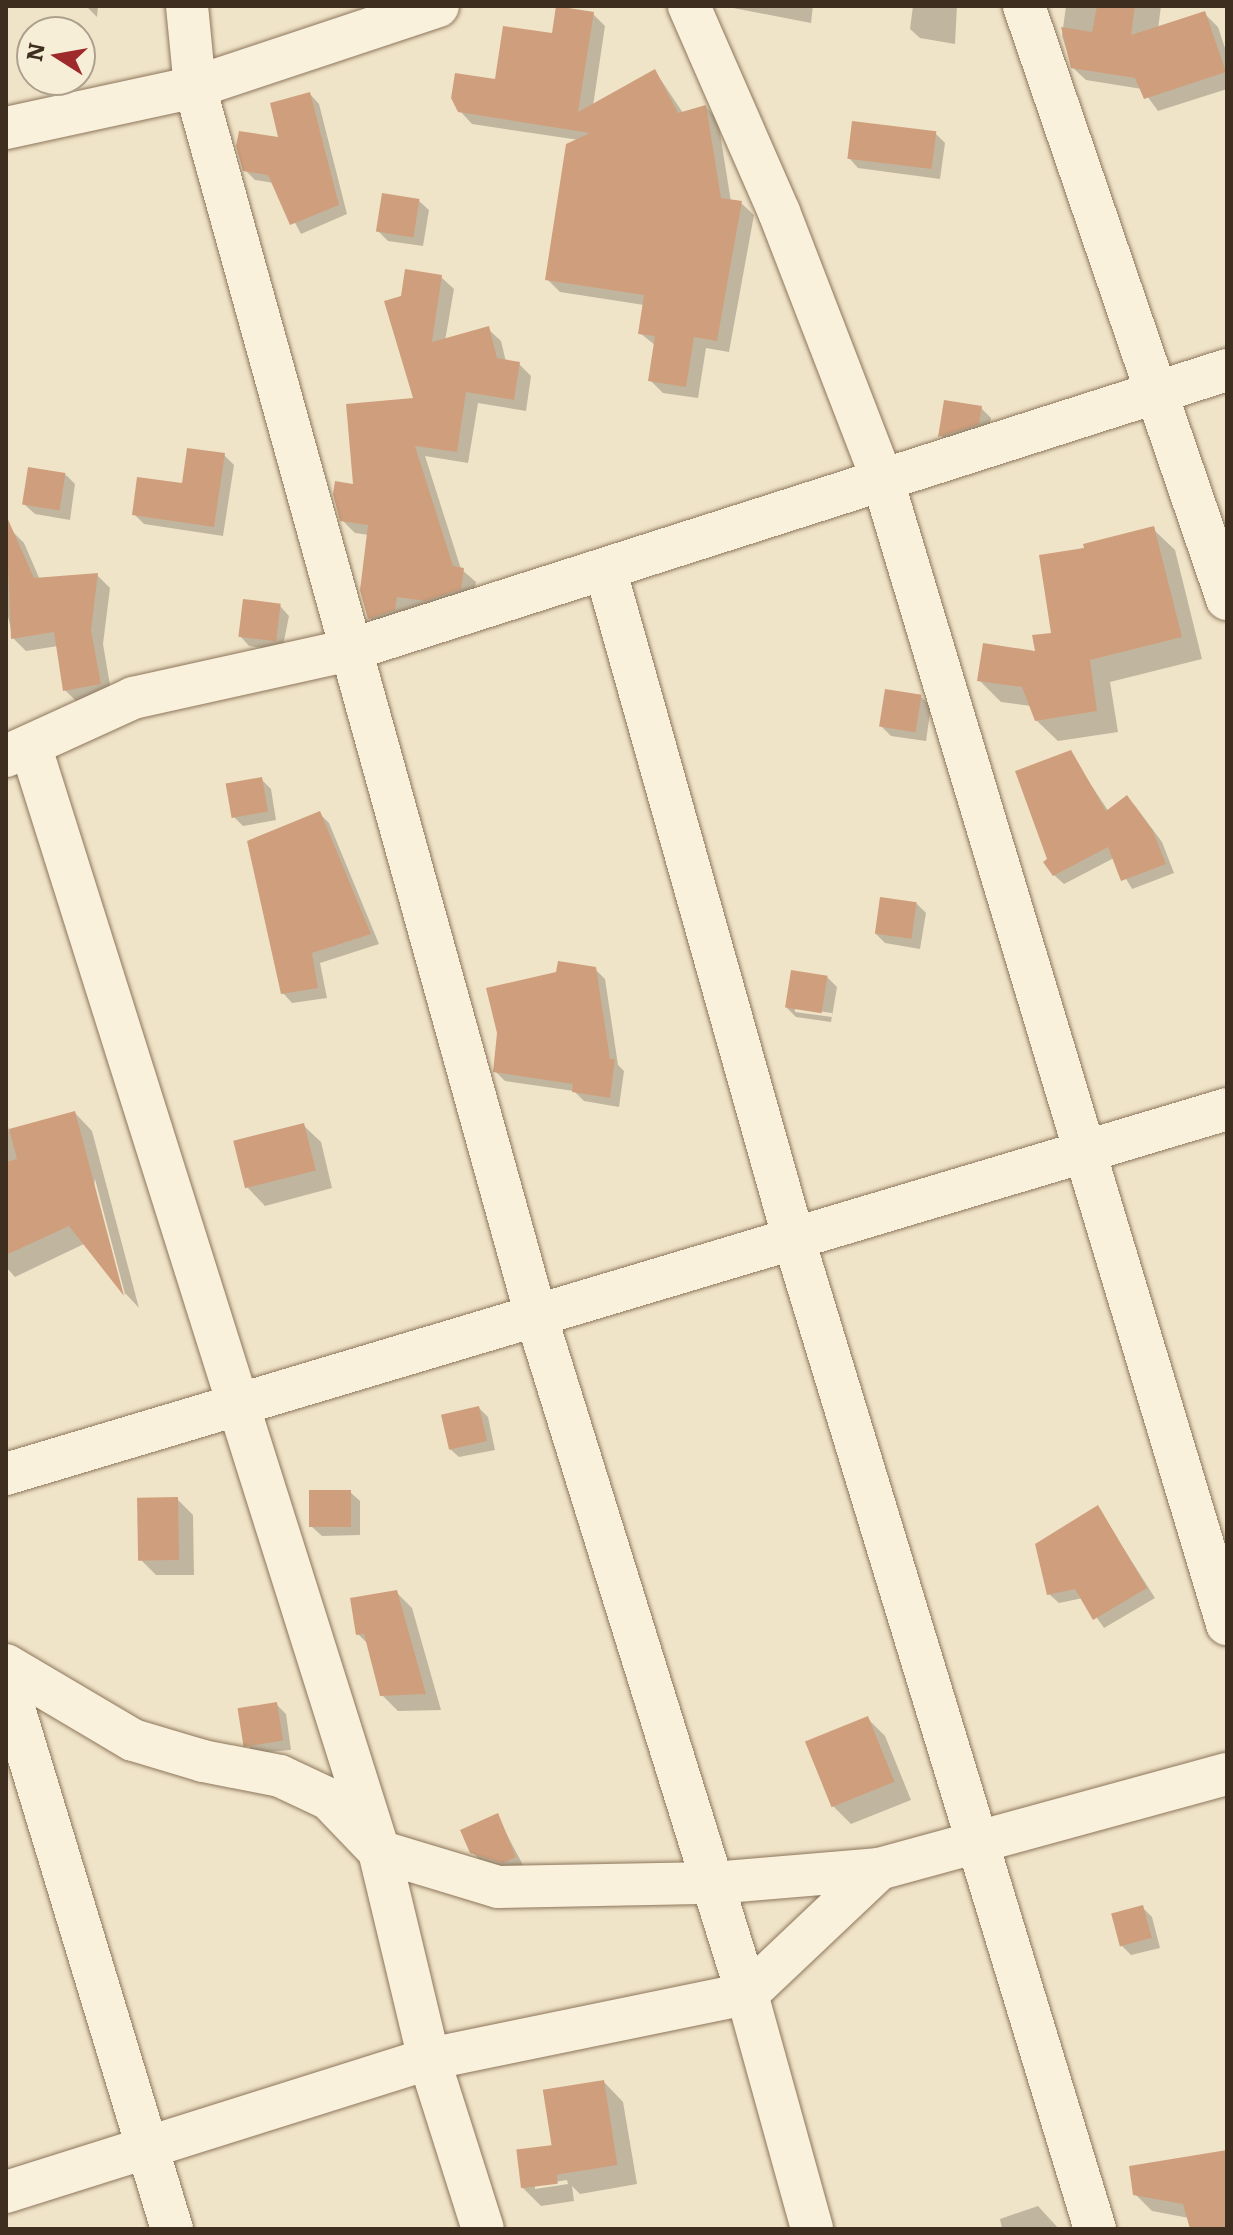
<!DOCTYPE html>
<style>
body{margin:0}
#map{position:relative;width:1233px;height:2235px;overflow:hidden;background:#f0e4c8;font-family:Literata,serif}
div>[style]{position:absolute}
.shadow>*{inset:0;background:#0003}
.building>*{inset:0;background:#cf9f7d;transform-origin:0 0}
.roads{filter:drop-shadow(0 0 2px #8d765c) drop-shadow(0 0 2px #8d765c)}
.minor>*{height:42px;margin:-21px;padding:0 21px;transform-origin:21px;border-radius:21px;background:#faf1dc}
span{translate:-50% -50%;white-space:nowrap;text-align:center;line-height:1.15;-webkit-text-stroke:6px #f7eed8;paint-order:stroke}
.frame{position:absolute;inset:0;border:8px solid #3d2e20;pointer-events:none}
.north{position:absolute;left:16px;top:16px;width:80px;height:80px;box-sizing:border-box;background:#f7eed8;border:2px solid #ada18e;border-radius:50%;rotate:281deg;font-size:22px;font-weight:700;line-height:32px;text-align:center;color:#3d2e20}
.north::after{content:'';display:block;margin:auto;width:28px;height:36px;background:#9e2a2b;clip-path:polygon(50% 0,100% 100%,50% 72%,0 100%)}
</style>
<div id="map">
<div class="shadow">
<i style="clip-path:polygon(87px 6px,98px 6px,97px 17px,89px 9px)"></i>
<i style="clip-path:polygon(723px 6px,813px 6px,811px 23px)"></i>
<i style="clip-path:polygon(913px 6px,957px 6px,955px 44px,920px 38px,910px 29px)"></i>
<i style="clip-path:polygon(1066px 6px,1161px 6px,1158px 29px,1205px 14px,1218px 27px,1227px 54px,1227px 89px,1158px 111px,1142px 89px,1086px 80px,1072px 67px,1062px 36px)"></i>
<i style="clip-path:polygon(593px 14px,605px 26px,593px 106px,655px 71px,683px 113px,706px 107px,718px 120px,731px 202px,741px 203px,754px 215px,729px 352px,706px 348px,698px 398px,663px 393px,650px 380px,656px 346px,640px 333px,644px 305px,560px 292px,547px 279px,579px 140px,472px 124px,460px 111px,553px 36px)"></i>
<i style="clip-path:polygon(310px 94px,319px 104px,347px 214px,301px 234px,274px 183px,255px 180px,245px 170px,281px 139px)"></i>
<i style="clip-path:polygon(935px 133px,945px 143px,940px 179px,858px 168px,849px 158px)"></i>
<i style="clip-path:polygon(419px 201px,429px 210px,423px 246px,388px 241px,378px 231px)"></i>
<i style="clip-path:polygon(441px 277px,454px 289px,445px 341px,488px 329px,501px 341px,506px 362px,519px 364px,531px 376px,526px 411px,478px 403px,468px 463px,425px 456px,461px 569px,476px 582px,473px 601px,438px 612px,409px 608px,407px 622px,382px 630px,369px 618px,369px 535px,355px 533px,342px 520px,356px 487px,416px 400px,403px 297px)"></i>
<i style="clip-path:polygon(946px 403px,981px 408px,991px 418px,988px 433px,950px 445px,941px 436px)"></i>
<i style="clip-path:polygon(224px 455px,234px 465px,223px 536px,144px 524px,134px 514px)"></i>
<i style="clip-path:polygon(66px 475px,75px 484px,70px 520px,35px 514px,25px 505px)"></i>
<i style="clip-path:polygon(1153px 529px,1175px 550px,1202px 659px,1110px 682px,1118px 732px,1058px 741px,1036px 720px,1031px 706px,1001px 702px,980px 681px,1037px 653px,1053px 634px,1087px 550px)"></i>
<i style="clip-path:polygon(11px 530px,24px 543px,40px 580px,97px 575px,110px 588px,103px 644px,112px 697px,78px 703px,65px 690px,58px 646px,26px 651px,13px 638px,6px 608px,6px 532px)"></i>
<i style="clip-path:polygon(280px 606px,289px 616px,282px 651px,249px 646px,240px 636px)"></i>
<i style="clip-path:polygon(921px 697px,931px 706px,926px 741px,891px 736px,881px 726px)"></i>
<i style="clip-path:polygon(1070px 753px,1109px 812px,1126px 798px,1136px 807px,1162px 842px,1174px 873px,1132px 889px,1114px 858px,1064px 884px,1054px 875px,1049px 859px)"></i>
<i style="clip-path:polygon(261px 779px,271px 789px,276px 820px,243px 826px,233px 816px)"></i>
<i style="clip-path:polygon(320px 814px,329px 823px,379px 944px,320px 963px,327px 998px,292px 1003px,283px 993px)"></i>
<i style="clip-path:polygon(916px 903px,926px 913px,920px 949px,885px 943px,876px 934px)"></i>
<i style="clip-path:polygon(595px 969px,605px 979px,618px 1065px,624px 1071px,619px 1107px,584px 1101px,574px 1091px,505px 1081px,495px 1071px)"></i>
<i style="clip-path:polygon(evenodd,827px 977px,837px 987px,831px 1022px,796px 1017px,787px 1008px,827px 977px,795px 1008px,832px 1013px,832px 1017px,795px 1012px,795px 1008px)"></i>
<i style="clip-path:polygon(75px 1113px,92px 1131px,139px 1308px,126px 1294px,125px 1294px,95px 1179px,86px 1243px,15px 1277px,6px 1267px,6px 1117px,9px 1131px)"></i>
<i style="clip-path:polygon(303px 1125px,321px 1142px,332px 1188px,265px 1206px,248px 1188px)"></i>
<i style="clip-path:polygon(479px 1408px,488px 1417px,495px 1450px,459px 1457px,449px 1448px)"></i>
<i style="clip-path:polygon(350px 1492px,360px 1501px,360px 1535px,322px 1536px,312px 1527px)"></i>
<i style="clip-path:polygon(177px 1499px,193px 1515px,194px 1575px,156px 1575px,140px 1559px)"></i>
<i style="clip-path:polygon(1098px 1508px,1155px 1598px,1104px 1628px,1083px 1598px,1059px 1603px,1049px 1594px)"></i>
<i style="clip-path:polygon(396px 1592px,412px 1608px,441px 1710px,398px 1711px,382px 1695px,369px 1645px,358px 1634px)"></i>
<i style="clip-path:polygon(276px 1704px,286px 1714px,291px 1750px,256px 1753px,246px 1744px)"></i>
<i style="clip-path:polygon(867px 1718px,885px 1736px,911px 1800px,851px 1824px,833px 1806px)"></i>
<i style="clip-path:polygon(497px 1816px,524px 1867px,512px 1872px,482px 1862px,472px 1852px)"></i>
<i style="clip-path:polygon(1142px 1907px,1152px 1917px,1160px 1948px,1131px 1955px,1122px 1946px)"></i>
<i style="clip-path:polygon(evenodd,604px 2082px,623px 2102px,637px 2184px,580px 2194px,572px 2186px,574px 2201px,541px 2206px,523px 2188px,604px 2082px,567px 2180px,568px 2184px,535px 2189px,535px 2185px,567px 2180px)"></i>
<i style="clip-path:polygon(1227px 2157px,1227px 2229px,1193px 2229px,1189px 2218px,1152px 2211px,1135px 2194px)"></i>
<i style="clip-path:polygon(1038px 2206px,1059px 2229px,1002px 2229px,1000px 2219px)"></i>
</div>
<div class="building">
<i style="clip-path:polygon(556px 6px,594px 12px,578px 112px,655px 69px,678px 113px,706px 105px,721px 198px,742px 201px,717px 341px,694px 337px,686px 387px,648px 381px,655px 336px,638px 334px,644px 295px,545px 280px,566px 144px,590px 133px,458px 112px,451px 98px,455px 73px,495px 79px,503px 26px,552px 33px)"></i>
<i style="clip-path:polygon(1097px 6px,1135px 6px,1131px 35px,1205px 11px,1226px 72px,1144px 99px,1135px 78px,1071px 68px,1061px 27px,1092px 32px)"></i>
<i style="clip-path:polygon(310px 92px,339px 205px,290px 225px,268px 175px,243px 171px,236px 146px,239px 131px,278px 137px,270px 103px)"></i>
<i style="left:852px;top:121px;width:85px;height:38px;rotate:7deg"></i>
<i style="left:382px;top:193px;width:38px;height:39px;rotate:9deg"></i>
<i style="clip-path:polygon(405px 269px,442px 275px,432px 342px,489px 326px,497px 358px,520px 362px,514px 400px,466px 392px,457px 452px,415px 446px,453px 566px,464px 568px,461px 589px,425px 601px,397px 597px,395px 610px,368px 619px,360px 590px,368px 525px,340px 521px,333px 494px,335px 481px,353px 484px,346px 404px,413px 398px,384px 301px,401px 296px)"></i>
<i style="clip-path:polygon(944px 400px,982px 406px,979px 424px,938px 437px)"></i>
<i style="clip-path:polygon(187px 448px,225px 453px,214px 527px,132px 515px,137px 477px,182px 483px)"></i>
<i style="left:28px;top:467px;width:38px;height:38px;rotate:9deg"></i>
<i style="clip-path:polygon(6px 515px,34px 578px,98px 573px,91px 630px,101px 684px,63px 691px,54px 632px,11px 639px)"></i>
<i style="clip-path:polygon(1154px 526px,1182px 637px,1090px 660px,1097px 711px,1035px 721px,1022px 687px,977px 681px,983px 643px,1035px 651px,1032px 635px,1051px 633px,1039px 555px,1084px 548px,1083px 544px)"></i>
<i style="left:243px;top:599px;width:38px;height:38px;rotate:7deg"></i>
<i style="left:885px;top:689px;width:37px;height:38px;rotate:9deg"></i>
<i style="clip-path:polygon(1071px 750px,1106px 811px,1127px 795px,1153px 831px,1166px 864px,1121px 881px,1108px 847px,1053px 876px,1043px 862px,1047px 859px,1015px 771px)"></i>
<i style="left:262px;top:777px;width:35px;height:37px;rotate:80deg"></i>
<i style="clip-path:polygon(320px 811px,371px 934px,312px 953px,318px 988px,281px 994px,247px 841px)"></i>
<i style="left:880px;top:897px;width:37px;height:37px;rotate:8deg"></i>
<i style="clip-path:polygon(558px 961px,596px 967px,610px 1059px,615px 1059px,610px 1098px,572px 1092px,573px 1084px,493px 1072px,497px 1033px,486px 988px,556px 972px)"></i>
<i style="left:791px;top:970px;width:37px;height:38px;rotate:9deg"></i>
<i style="clip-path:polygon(75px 1111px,124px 1296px,69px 1226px,6px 1255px,6px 1162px,17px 1159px,9px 1129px)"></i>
<i style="left:304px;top:1123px;width:49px;height:73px;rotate:76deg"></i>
<i style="left:479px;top:1406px;width:36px;height:39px;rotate:77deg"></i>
<i style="left:309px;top:1490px;width:42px;height:37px"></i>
<i style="left:178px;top:1497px;width:63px;height:41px;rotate:89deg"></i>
<i style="clip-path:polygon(1098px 1505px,1147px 1588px,1093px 1620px,1075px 1589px,1047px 1595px,1035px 1544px)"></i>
<i style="clip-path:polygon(397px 1590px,426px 1694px,380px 1696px,364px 1634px,356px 1635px,350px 1598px)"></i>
<i style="left:277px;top:1702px;width:39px;height:40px;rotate:81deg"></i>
<i style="left:868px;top:1716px;width:71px;height:68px;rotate:68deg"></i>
<i style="clip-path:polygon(498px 1813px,516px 1857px,503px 1863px,470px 1853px,460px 1830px)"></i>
<i style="left:1143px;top:1905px;width:34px;height:33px;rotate:75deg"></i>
<i style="left:604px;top:2080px;width:86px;height:62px;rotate:81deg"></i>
<i style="left:553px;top:2145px;width:39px;height:37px;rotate:83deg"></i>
<i style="clip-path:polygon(1227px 2150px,1227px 2229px,1190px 2229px,1183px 2204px,1133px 2195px,1129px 2166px)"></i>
</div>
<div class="roads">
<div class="minor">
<i style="left:187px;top:6px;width:81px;rotate:84.4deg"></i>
<i style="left:195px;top:87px;width:1279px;rotate:74.49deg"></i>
<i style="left:537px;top:1319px;width:707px;rotate:72.72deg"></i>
<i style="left:747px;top:1994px;width:244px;rotate:74.5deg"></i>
<i style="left:689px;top:6px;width:225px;rotate:66.4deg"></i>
<i style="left:779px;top:212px;width:288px;rotate:68.9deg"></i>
<i style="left:883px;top:481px;width:1194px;rotate:73.25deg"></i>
<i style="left:1024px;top:6px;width:627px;rotate:71.1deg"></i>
<i style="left:6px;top:128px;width:193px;rotate:-12.2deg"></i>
<i style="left:195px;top:87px;width:256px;rotate:-18.4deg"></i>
<i style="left:606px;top:572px;width:694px;rotate:74.28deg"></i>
<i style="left:794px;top:1240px;width:1034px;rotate:73.07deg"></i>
<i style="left:31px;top:748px;width:1157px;rotate:72.49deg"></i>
<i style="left:379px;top:1851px;width:214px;rotate:76.5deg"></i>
<i style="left:429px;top:2059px;width:178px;rotate:72.4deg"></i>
<i style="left:6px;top:756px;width:140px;rotate:-24.5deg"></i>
<i style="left:133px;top:698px;width:222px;rotate:-12.5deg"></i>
<i style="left:350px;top:650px;width:921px;rotate:-17.71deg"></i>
<i style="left:6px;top:1474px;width:1274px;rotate:-16.64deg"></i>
<i style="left:6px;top:1665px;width:147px;rotate:30.6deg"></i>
<i style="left:133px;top:1740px;width:73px;rotate:16.7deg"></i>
<i style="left:203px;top:1761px;width:78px;rotate:11deg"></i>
<i style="left:280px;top:1776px;width:54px;rotate:25.1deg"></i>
<i style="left:329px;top:1799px;width:72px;rotate:46.1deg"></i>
<i style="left:379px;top:1851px;width:124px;rotate:16.8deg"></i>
<i style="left:498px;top:1887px;width:215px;rotate:-1.1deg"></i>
<i style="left:713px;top:1883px;width:167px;rotate:-4.8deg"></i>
<i style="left:6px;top:1682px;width:572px;rotate:73.12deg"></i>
<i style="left:6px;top:2192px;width:443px;rotate:-17.5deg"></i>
<i style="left:429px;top:2059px;width:325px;rotate:-11.6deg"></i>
<i style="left:747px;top:1994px;width:182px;rotate:-43.4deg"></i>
<i style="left:879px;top:1869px;width:361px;rotate:-15.3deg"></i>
</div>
</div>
<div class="frame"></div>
<div class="north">N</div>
</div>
